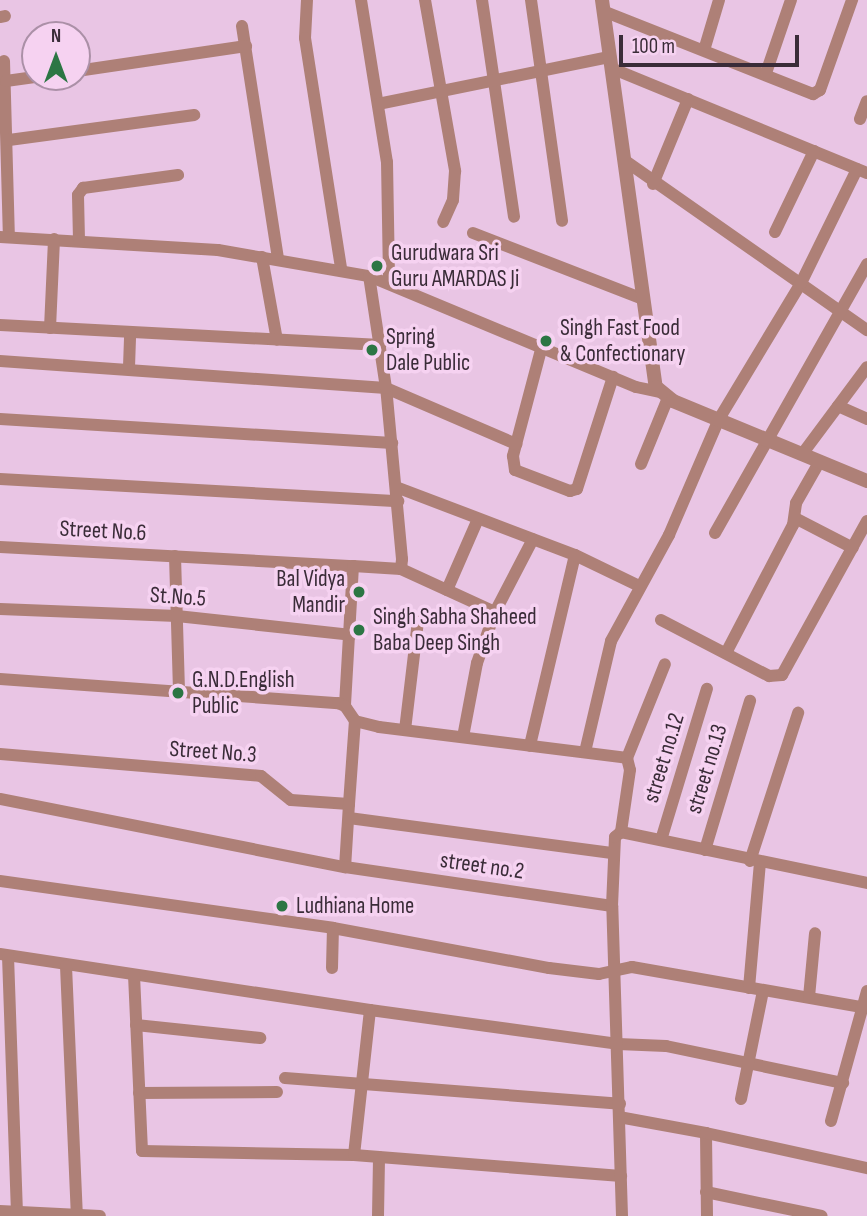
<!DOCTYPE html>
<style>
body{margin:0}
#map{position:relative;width:867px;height:1216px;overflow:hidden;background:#e9c5e4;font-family:"Sofia Sans Condensed",sans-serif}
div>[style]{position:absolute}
.minor>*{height:12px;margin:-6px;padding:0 6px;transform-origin:6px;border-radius:6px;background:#ae8077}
.tertiary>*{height:14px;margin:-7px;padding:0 7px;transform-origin:7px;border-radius:7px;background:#ae8077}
.dots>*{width:19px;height:19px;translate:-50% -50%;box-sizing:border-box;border:4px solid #f6d2f1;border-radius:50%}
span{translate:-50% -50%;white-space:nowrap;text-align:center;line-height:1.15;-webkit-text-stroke:7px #f6d2f1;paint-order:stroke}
.poi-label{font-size:23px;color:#3a2c38}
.left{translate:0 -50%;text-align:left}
.right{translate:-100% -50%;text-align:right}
.street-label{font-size:23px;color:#3a2c38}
.north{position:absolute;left:21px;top:21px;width:70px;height:70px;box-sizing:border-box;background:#f6d2f1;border:2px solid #ab90a7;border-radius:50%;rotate:0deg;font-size:19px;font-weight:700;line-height:28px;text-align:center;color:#3a2c38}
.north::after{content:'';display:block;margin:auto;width:24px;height:32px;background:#2c7644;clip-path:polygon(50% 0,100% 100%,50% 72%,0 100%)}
.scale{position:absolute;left:619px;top:35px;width:180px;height:32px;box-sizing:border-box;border:4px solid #3a2c38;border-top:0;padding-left:9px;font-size:21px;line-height:24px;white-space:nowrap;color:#3a2c38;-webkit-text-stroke:5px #f6d2f1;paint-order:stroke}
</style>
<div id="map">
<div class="minor">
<i style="left:307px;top:0;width:38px;rotate:93deg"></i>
<i style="left:305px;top:38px;width:234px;rotate:81.1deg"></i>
<i style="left:361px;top:0;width:164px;rotate:80.9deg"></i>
<i style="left:387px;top:162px;width:119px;rotate:89deg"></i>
<i style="left:425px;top:0;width:174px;rotate:80deg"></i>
<i style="left:455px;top:171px;width:29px;rotate:94deg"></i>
<i style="left:453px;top:200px;width:24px;rotate:114deg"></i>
<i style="left:482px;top:0;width:219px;rotate:81.6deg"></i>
<i style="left:531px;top:0;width:223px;rotate:82deg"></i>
<i style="left:603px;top:11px;width:226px;rotate:21.6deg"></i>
<i style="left:813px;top:94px;width:8px;rotate:-30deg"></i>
<i style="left:820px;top:90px;width:96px;rotate:-70.4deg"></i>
<i style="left:0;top:17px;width:5px;rotate:-11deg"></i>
<i style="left:242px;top:26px;width:236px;rotate:81.2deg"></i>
<i style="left:705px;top:47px;width:49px;rotate:-73.4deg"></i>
<i style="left:4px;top:61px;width:176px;rotate:88.4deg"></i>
<i style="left:611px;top:68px;width:277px;rotate:22.3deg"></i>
<i style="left:77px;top:71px;width:171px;rotate:-8.4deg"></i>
<i style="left:766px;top:73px;width:77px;rotate:-71.1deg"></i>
<i style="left:6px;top:81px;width:29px;rotate:-8deg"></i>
<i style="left:378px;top:104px;width:237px;rotate:-11.5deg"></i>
<i style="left:860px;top:119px;width:19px;rotate:-69deg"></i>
<i style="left:9px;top:140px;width:187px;rotate:-7.7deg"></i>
<i style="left:624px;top:160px;width:297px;rotate:35deg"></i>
<i style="left:653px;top:184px;width:92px;rotate:-67.6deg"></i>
<i style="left:775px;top:232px;width:90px;rotate:-64.3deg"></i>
<i style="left:473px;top:233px;width:182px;rotate:21.2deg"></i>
<i style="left:0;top:237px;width:218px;rotate:3.4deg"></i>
<i style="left:218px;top:250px;width:153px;rotate:9.8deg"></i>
<i style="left:369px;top:276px;width:289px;rotate:22.6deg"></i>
<i style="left:636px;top:387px;width:24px;rotate:12deg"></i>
<i style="left:79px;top:240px;width:45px;rotate:-91.3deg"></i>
<i style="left:78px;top:195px;width:9px;rotate:-54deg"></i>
<i style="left:83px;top:188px;width:96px;rotate:-7.8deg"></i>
<i style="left:262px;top:257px;width:84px;rotate:79.8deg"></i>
<i style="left:0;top:325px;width:381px;rotate:3deg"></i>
<i style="left:50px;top:328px;width:89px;rotate:-87.4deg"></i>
<i style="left:542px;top:346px;width:114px;rotate:104.8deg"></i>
<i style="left:513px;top:456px;width:14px;rotate:82deg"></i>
<i style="left:515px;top:470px;width:59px;rotate:20.9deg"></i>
<i style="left:570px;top:491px;width:7px;rotate:-16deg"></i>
<i style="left:577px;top:489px;width:118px;rotate:-72.2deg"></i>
<i style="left:0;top:361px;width:387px;rotate:4deg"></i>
<i style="left:386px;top:388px;width:142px;rotate:23.3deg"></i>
<i style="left:129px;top:367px;width:35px;rotate:-88deg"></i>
<i style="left:838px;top:406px;width:32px;rotate:24deg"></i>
<i style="left:0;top:419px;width:393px;rotate:3.5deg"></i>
<i style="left:803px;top:453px;width:107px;rotate:-53.3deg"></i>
<i style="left:641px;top:464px;width:71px;rotate:-67.8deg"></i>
<i style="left:0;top:479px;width:399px;rotate:3.2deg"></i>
<i style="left:396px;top:487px;width:191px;rotate:20.8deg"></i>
<i style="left:575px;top:555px;width:196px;rotate:103.3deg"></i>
<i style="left:795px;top:518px;width:65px;rotate:27.3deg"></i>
<i style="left:715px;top:533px;width:309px;rotate:-60.5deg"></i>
<i style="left:0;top:547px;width:354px;rotate:3.1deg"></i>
<i style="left:353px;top:566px;width:140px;rotate:93.3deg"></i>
<i style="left:575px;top:555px;width:71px;rotate:25.8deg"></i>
<i style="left:175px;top:556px;width:136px;rotate:88.3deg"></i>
<i style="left:353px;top:566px;width:48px;rotate:3.6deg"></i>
<i style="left:401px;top:569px;width:10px;rotate:-84deg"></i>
<i style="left:402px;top:559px;width:172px;rotate:-95.3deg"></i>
<i style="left:386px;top:388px;width:113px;rotate:-98.6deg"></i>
<i style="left:401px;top:569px;width:103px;rotate:24.6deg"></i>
<i style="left:447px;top:590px;width:77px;rotate:-66.4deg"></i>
<i style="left:0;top:609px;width:177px;rotate:2.3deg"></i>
<i style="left:177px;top:616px;width:175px;rotate:6.2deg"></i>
<i style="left:661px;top:620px;width:122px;rotate:27.4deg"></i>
<i style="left:769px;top:676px;width:13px;rotate:-4deg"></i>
<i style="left:782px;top:675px;width:176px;rotate:-61.1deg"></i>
<i style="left:726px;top:653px;width:144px;rotate:-62.4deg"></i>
<i style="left:793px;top:525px;width:22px;rotate:-82deg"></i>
<i style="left:796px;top:503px;width:48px;rotate:-60.3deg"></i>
<i style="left:0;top:679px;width:339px;rotate:4.1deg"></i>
<i style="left:338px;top:703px;width:8px;rotate:23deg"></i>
<i style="left:345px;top:706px;width:18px;rotate:56deg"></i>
<i style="left:355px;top:721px;width:25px;rotate:14deg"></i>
<i style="left:379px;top:727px;width:250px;rotate:7.1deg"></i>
<i style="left:627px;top:758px;width:12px;rotate:76deg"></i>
<i style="left:630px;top:770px;width:63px;rotate:98.3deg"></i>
<i style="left:405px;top:730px;width:110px;rotate:-83.2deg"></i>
<i style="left:463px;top:737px;width:75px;rotate:-79.3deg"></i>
<i style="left:477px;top:663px;width:54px;rotate:-70.6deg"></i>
<i style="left:495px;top:612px;width:82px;rotate:-62.5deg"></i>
<i style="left:585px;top:752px;width:114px;rotate:-76.8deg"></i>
<i style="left:611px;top:641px;width:121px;rotate:-61.3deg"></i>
<i style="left:669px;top:535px;width:126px;rotate:-66.7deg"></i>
<i style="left:719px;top:419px;width:159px;rotate:-58.9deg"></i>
<i style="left:801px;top:283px;width:127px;rotate:-63.8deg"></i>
<i style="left:0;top:754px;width:262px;rotate:4.8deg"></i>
<i style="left:261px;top:776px;width:38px;rotate:39deg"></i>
<i style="left:291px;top:800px;width:58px;rotate:3.9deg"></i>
<i style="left:349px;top:804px;width:63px;rotate:93.6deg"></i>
<i style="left:627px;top:758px;width:101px;rotate:-68deg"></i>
<i style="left:0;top:799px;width:352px;rotate:11.2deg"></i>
<i style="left:345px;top:867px;width:270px;rotate:8.3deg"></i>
<i style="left:349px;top:804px;width:83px;rotate:-85.9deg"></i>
<i style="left:349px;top:818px;width:265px;rotate:7.6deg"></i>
<i style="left:661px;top:840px;width:158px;rotate:-73.1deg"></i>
<i style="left:705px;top:850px;width:156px;rotate:-73.2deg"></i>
<i style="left:750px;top:861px;width:156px;rotate:-72deg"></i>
<i style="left:0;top:881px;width:336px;rotate:8deg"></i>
<i style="left:333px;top:928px;width:220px;rotate:10.5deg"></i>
<i style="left:549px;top:968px;width:50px;rotate:6.8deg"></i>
<i style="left:599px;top:974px;width:34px;rotate:-12deg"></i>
<i style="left:632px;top:967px;width:239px;rotate:9.9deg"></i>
<i style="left:0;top:954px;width:374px;rotate:8.6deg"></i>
<i style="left:370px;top:1010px;width:250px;rotate:7.8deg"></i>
<i style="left:618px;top:1044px;width:48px;rotate:2.4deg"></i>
<i style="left:666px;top:1046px;width:181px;rotate:11.8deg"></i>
<i style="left:8px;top:956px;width:255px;rotate:88deg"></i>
<i style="left:66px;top:966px;width:250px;rotate:87.5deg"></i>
<i style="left:332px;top:968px;width:40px;rotate:-88.6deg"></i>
<i style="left:134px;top:975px;width:176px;rotate:87.4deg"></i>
<i style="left:142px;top:1151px;width:212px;rotate:1.1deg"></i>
<i style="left:354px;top:1155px;width:268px;rotate:4.5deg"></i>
<i style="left:749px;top:988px;width:125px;rotate:-85deg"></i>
<i style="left:809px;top:997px;width:64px;rotate:-84.6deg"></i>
<i style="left:136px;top:1025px;width:125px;rotate:6deg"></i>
<i style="left:285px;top:1078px;width:336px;rotate:4.4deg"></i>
<i style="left:139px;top:1093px;width:138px;rotate:-0.4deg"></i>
<i style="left:741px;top:1099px;width:110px;rotate:-78.5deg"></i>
<i style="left:619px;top:1117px;width:88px;rotate:10.4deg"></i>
<i style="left:831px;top:1121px;width:135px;rotate:-74.5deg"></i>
<i style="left:354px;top:1155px;width:146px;rotate:-83.7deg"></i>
<i style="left:706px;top:1192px;width:118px;rotate:11.7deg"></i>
<i style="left:0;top:1211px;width:100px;rotate:2.9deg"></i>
<i style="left:378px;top:1216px;width:59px;rotate:-89deg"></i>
<i style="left:622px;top:1216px;width:310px;rotate:-91.8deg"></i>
<i style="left:612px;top:906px;width:69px;rotate:-87.5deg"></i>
<i style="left:615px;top:837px;width:8px;rotate:-40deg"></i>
<i style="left:621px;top:832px;width:251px;rotate:11.7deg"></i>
<i style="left:707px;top:1216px;width:83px;rotate:-90.7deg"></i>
<i style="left:706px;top:1133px;width:165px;rotate:12.3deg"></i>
</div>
<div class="tertiary">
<i style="left:602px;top:0;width:391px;rotate:82.1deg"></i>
<i style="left:656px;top:387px;width:22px;rotate:39deg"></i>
<i style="left:673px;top:401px;width:210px;rotate:22.4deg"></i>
</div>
<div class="dots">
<i style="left:377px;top:266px;background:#2c7644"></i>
<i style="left:546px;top:341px;background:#2c7644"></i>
<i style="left:372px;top:350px;background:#2c7644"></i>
<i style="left:359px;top:592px;background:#2c7644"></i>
<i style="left:359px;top:630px;background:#2c7644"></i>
<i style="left:178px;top:693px;background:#2c7644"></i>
<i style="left:282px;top:906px;background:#2c7644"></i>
</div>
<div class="poi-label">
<span class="left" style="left:391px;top:266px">Gurudwara Sri<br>Guru AMARDAS Ji</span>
<span class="left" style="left:560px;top:341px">Singh Fast Food<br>&amp; Confectionary</span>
<span class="left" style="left:386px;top:350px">Spring<br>Dale Public</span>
<span class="right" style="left:345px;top:592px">Bal Vidya<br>Mandir</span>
<span class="left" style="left:373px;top:630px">Singh Sabha Shaheed<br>Baba Deep Singh</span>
<span class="left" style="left:192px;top:693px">G.N.D.English<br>Public</span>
<span class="left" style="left:296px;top:906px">Ludhiana Home</span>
</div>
<div class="street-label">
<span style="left:103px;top:531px;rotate:3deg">Street No.6</span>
<span style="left:178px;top:597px;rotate:4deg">St.No.5</span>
<span style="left:213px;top:752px;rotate:4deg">Street No.3</span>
<span style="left:664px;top:758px;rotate:-73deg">street no.12</span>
<span style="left:707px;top:769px;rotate:-73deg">street no.13</span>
<span style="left:482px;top:866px;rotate:8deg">street no.2</span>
</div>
<div class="north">N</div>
<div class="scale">100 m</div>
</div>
